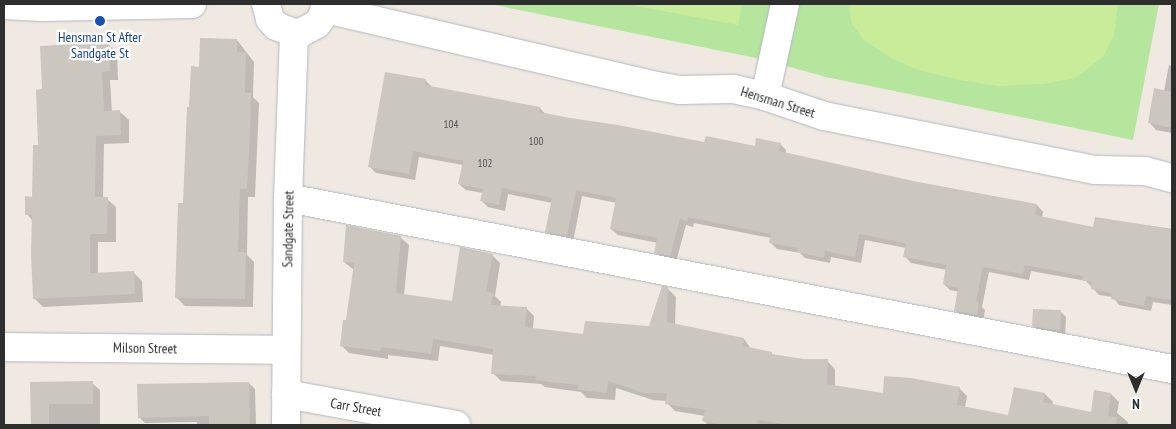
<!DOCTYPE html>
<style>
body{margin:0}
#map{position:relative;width:1176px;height:429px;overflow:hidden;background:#efe9e1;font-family:"PT Sans Narrow",sans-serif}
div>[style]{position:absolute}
.green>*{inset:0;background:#b6e59e}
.pitch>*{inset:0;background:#c9ec9a}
.shadow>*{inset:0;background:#0003}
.building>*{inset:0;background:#cbc7bf}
.roads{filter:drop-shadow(0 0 1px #b4b7c1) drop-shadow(0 0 1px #b4b7c1)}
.minor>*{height:28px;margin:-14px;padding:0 14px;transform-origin:14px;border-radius:14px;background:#fff}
.dots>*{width:14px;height:14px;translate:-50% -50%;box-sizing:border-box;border:2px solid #fff;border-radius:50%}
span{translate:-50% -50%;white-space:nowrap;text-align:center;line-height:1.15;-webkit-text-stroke:4.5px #fff;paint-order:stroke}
.number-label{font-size:11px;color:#555452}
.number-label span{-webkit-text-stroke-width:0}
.transit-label{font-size:14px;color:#164399}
.street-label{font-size:14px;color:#2e2e2e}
.frame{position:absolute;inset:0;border:5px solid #2e2e2e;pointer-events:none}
.north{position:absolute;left:1111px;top:364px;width:50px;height:50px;-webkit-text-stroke:4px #fff;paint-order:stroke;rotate:180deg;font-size:14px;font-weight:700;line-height:20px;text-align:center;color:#2e2e2e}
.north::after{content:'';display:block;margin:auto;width:18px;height:22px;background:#2e2e2e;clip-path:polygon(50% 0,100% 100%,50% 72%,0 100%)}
</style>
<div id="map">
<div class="green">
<i style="clip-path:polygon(490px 4px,1159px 4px,1133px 140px,826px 77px,761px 59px)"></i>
</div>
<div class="pitch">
<i style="clip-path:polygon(625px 4px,742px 4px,738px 25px)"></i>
<i style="clip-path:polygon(848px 4px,1118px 4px,1114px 35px,1103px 57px,1075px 78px,1044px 84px,998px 86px,960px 80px,921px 71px,893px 59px,864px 40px,852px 24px)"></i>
</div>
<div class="shadow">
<i style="clip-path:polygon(237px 40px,254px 62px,253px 97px,259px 103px,255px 197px,248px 197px,247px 255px,254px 262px,253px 307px,185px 306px,176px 297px,191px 108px,200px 68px)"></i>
<i style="clip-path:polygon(108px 44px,117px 52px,118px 80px,110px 80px,112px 112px,120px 112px,129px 120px,129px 143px,104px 144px,103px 199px,107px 199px,116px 207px,116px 242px,98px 242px,98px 274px,133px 272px,142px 281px,143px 302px,43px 307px,34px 298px,33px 221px,27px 214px,34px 198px,43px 91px)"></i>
<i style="clip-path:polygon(1169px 65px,1172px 66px,1172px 133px,1156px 130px,1149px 122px,1164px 91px)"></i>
<i style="clip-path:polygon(425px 80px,432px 87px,540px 108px,546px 115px,705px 144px,756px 148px,780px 144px,786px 150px,786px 154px,913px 182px,1037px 205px,1043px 212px,1042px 218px,1094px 228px,1096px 218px,1172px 229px,1172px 305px,1153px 302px,1151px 311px,1119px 305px,1113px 297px,1099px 295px,1086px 281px,1031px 271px,1029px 280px,989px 272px,982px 307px,985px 310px,983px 321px,961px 317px,955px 310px,959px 292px,950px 290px,944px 284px,947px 270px,911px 263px,905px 256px,906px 248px,865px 240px,861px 263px,831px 257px,830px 263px,805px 258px,800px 253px,777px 249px,770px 242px,771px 238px,694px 223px,693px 227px,686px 225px,676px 262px,661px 259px,655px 252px,658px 243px,618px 235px,611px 229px,617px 203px,582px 196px,573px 242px,552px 238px,546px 231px,552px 203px,508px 194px,505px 211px,488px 207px,482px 201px,483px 193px,466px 190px,459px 184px,463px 165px,419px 157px,415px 180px,376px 173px,369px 166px)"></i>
<i style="clip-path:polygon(400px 237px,409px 245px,404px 295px,453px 302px,492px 255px,500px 263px,495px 296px,501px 302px,500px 307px,526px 308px,534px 316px,533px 329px,584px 335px,650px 327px,668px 289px,676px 297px,675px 325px,744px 339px,751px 349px,774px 355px,803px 360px,827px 361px,835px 369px,835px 387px,884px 394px,959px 388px,967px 396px,965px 408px,1009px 416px,1045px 394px,1053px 402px,1052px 405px,1092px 414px,1111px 394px,1119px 402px,1117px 413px,1128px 422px,1128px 425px,708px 425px,704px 421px,705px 416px,675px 411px,667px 403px,667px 401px,653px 400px,616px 388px,615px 400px,587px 398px,581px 392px,545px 387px,541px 384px,501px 381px,493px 373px,494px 355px,440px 346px,438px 361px,388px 355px,388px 359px,349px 353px,341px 345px,347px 322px,354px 270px,344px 262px)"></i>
<i style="clip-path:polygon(1060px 311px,1066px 317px,1065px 336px,1039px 332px,1033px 326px)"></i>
<i style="clip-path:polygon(32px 383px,92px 383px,100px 390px,100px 425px,32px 425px)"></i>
<i style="clip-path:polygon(249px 383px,255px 389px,256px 425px,197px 425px,197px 422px,145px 423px,139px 417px)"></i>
</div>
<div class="building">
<i style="clip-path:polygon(200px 38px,237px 39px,237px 52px,246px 53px,245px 93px,251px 93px,250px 132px,247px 189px,240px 189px,238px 252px,246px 252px,245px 299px,175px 298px,178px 203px,183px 203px,187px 107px,189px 107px,191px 66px,199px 67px)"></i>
<i style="clip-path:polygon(109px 42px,110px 71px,102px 72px,104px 111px,120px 110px,121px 135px,96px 136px,95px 197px,108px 197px,107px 234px,90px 234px,90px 273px,134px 271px,135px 294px,33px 299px,31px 254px,32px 215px,25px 215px,25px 196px,32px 197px,33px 145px,38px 145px,36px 90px,42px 89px,40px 46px)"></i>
<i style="clip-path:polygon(385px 72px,426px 79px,425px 85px,540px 107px,539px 112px,570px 118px,618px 125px,704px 142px,706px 136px,755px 146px,756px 138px,781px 143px,779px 151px,913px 181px,1037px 204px,1035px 215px,1093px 227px,1095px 217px,1172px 229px,1172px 300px,1146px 296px,1144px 306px,1111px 299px,1112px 293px,1091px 289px,1092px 282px,1082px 280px,1083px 276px,1025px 265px,1023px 274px,983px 267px,976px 301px,979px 302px,977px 315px,954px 311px,958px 288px,943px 284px,946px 265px,903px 257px,906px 243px,859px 234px,855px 257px,825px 251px,824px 258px,797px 252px,798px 248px,769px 243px,771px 234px,688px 217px,687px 221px,680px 219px,670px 256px,654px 253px,657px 238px,610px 229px,616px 198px,576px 190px,567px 236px,545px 232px,552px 198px,502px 188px,499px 205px,480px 201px,483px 189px,458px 184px,463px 161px,413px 151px,409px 174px,368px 167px)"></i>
<i style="clip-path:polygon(1154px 88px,1172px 92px,1172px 128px,1148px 123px)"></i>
<i style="clip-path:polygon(346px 225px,401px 236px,396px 293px,452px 301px,460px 247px,493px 254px,486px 291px,493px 293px,491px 305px,527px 307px,525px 327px,583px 334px,585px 321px,649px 326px,662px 286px,668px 287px,667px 322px,744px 338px,743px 346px,772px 352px,772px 354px,803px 359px,828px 359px,827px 384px,883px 393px,884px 376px,911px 378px,960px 387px,957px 405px,1008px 415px,1014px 387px,1045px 393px,1043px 402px,1091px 412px,1094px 390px,1111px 393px,1108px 416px,1117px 417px,1116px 425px,790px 425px,758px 420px,757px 425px,723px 425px,702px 421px,705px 410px,665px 404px,667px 393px,644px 393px,608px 381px,607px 393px,578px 390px,578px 385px,535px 380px,536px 376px,491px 374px,493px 349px,433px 339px,431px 354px,381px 347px,380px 351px,340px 346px,343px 320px,346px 320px,354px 263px,343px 262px)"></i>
<i style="clip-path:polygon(1033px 309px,1061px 310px,1060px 331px,1032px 326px)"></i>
<i style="clip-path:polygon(93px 381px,93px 404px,49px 404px,49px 425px,31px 425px,30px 382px)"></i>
<i style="clip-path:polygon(249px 382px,250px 425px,209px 425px,209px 416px,138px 418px,137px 384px)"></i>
</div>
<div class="roads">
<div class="minor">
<i style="left:266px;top:4px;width:16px;rotate:75deg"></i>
<i style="left:270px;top:19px;width:9px;rotate:49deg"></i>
<i style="left:276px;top:26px;width:19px;rotate:21deg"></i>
<i style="left:294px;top:33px;width:8px;rotate:-7deg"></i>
<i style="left:302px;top:32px;width:17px;rotate:-28deg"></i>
<i style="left:317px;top:24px;width:9px;rotate:-54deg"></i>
<i style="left:322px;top:17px;width:14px;rotate:-73deg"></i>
<i style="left:4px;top:5px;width:38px;rotate:3deg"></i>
<i style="left:42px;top:7px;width:150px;rotate:-1.1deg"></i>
<i style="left:326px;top:9px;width:340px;rotate:13.1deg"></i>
<i style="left:657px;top:86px;width:23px;rotate:10deg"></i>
<i style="left:680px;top:90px;width:53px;rotate:-1.1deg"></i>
<i style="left:733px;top:89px;width:33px;rotate:12deg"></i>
<i style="left:765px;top:96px;width:62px;rotate:18.7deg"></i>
<i style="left:824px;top:116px;width:276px;rotate:11.3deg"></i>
<i style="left:1095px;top:170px;width:50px;rotate:1.1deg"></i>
<i style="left:1145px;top:171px;width:28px;rotate:15deg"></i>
<i style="left:765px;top:96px;width:94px;rotate:-77.7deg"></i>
<i style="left:288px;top:198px;width:900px;rotate:10.95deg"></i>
<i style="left:4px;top:347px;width:282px;rotate:0.6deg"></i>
<i style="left:286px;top:394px;width:173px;rotate:10.3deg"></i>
<i style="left:286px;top:425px;width:227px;rotate:-89.5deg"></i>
<i style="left:288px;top:198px;width:165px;rotate:-87.9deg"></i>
</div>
</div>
<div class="dots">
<i style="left:100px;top:21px;background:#1a4fb4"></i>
</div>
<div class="number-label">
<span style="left:451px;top:124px">104</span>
<span style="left:536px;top:141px">100</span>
<span style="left:485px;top:163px">102</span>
</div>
<div class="transit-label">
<span style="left:100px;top:45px">Hensman St After<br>Sandgate St</span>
</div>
<div class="street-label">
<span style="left:778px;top:102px;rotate:17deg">Hensman Street</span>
<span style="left:288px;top:229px;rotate:-89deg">Sandgate Street</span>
<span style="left:145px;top:348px;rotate:1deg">Milson Street</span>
<span style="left:356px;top:407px;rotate:10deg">Carr Street</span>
</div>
<div class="frame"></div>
<div class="north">N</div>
</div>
